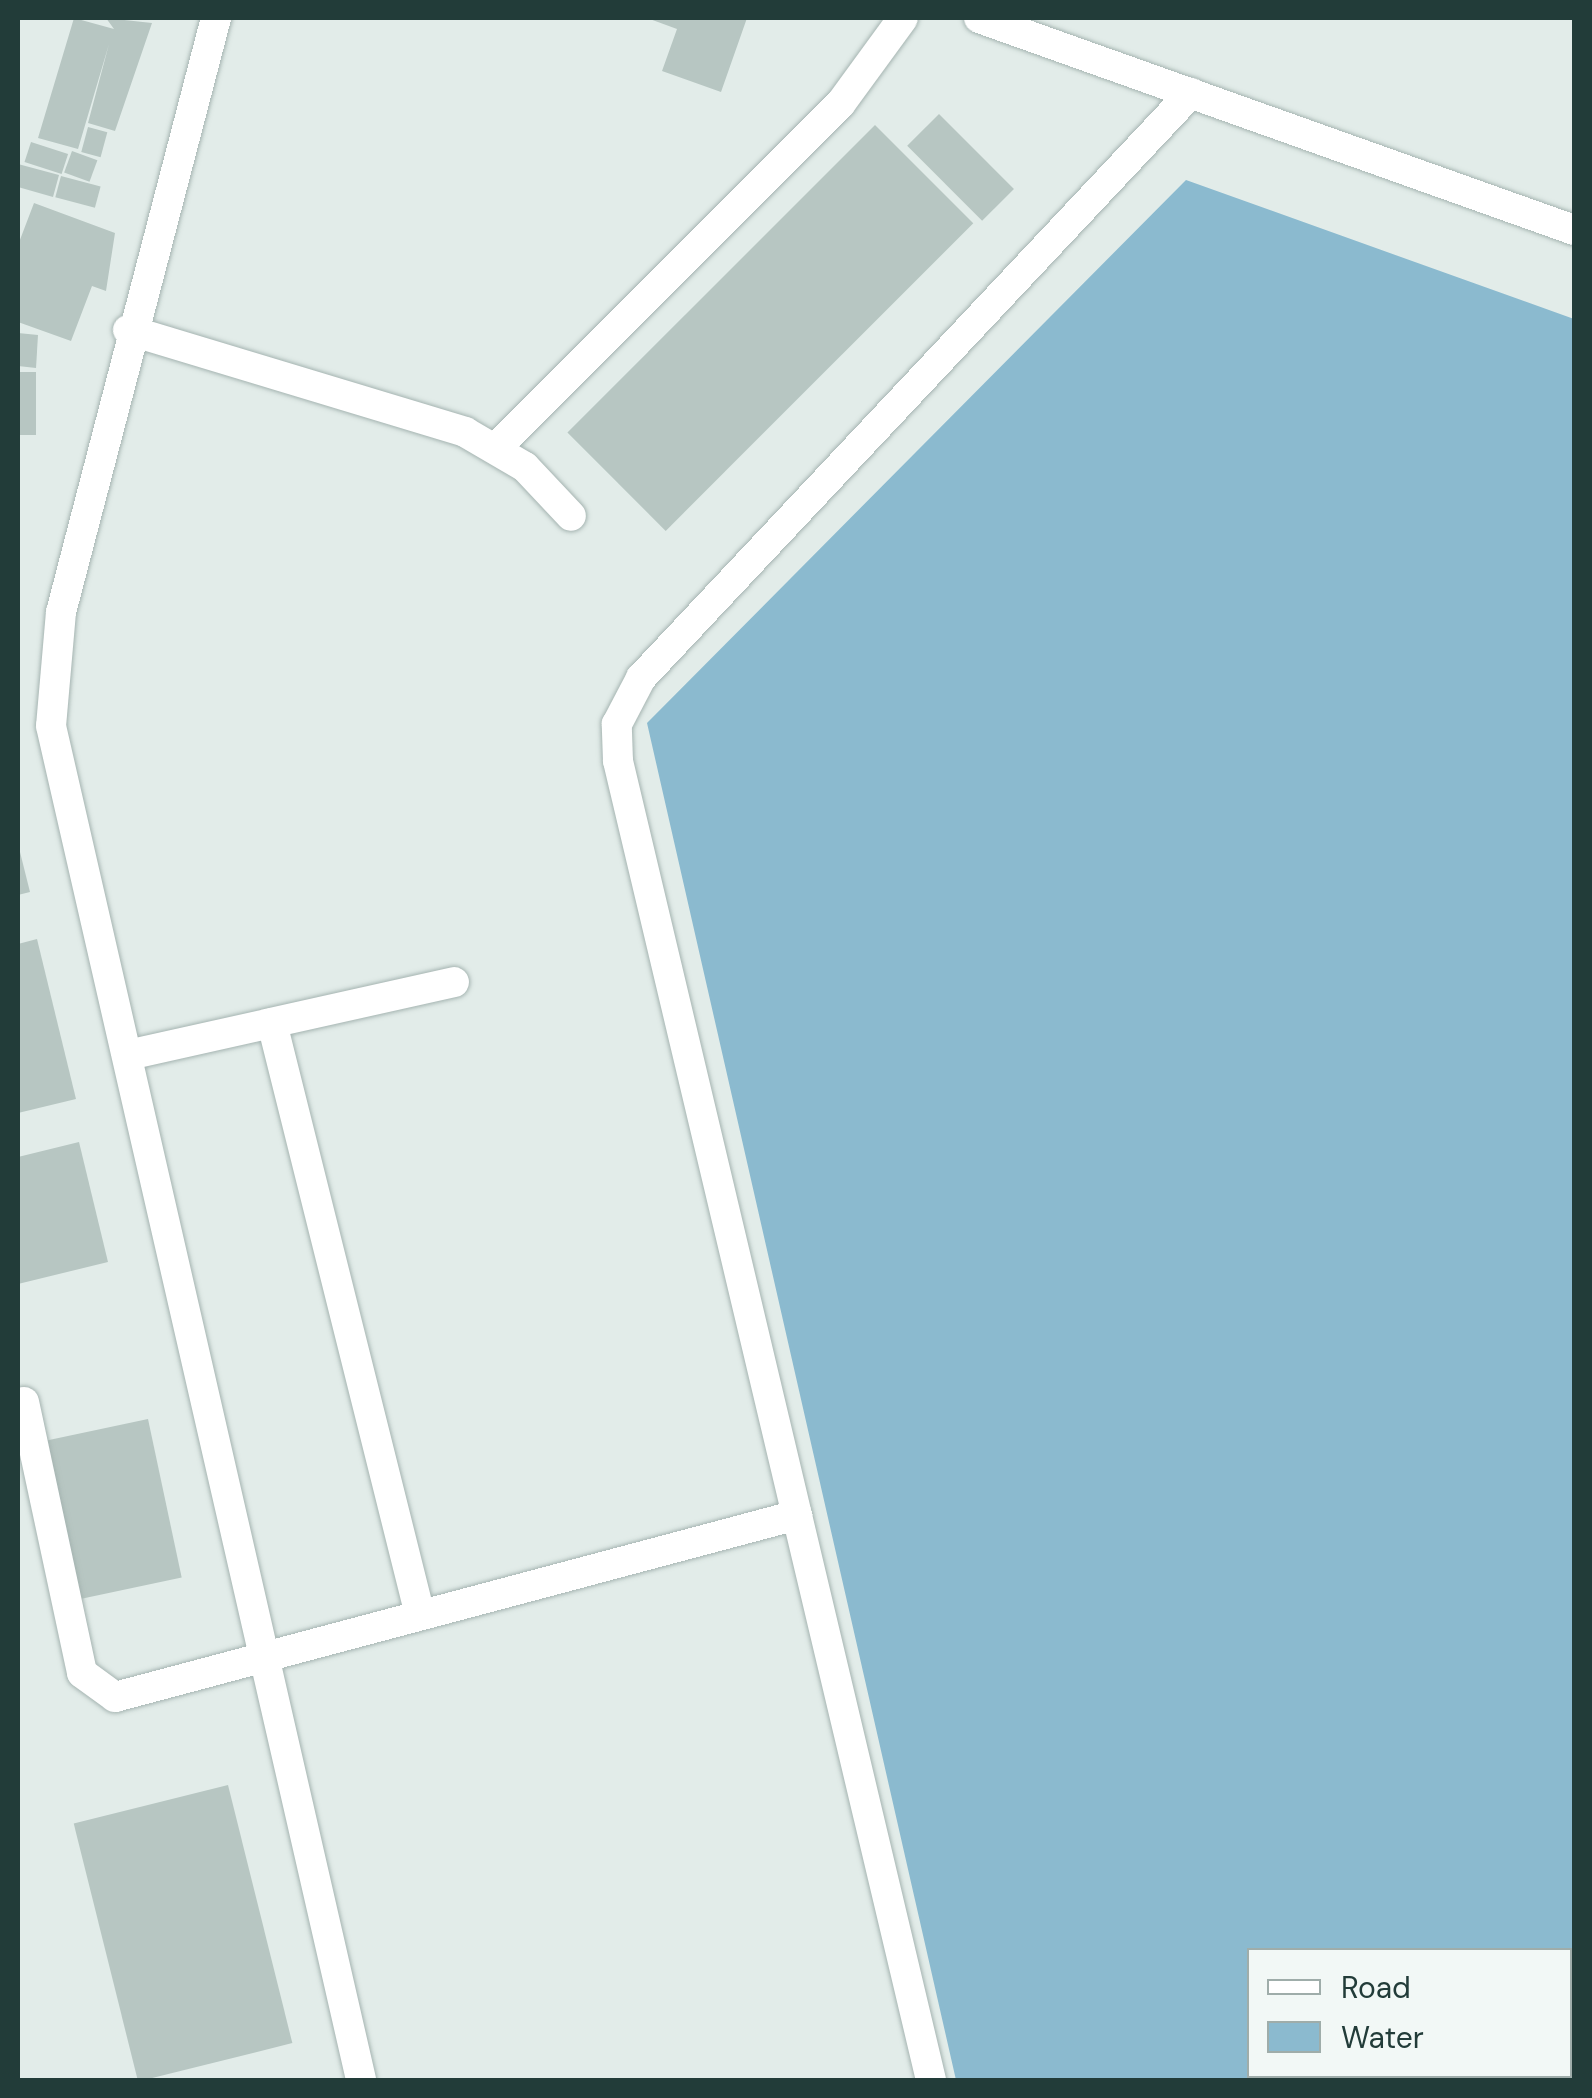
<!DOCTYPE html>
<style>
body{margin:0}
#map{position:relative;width:1592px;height:2098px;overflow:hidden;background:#e2ece9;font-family:"DM Sans",sans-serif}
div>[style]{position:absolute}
.water>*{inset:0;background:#8bbacf}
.building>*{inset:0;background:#b7c6c2;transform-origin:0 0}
.roads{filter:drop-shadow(0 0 2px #a5b4b1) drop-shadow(0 0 2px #a5b4b1)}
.minor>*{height:30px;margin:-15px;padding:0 15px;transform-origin:15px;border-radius:15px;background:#fff}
span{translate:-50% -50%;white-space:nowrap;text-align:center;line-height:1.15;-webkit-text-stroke:9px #f2f8f6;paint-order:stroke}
.frame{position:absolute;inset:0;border:20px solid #223c39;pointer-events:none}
.legend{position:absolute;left:1247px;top:1948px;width:325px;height:130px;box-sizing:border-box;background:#f2f8f6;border:2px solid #9fadaa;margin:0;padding:12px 18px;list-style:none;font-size:30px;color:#223c39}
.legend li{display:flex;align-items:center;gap:20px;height:50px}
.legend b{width:50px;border:2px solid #9fadaa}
</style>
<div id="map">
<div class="water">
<i style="clip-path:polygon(evenodd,1186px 180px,1574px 319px,1574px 2080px,956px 2080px,647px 723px,1186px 180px,1250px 1950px,1570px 1950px,1570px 2076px,1250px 2076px,1250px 1950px)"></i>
</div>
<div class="building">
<i style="clip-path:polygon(74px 18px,114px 29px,106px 18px,152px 23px,115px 131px,88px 123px,109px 44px,78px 149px,38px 138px)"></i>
<i style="clip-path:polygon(647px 18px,747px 18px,721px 92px,662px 71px,677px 29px)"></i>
<i style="left:939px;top:114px;width:106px;height:45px;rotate:45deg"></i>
<i style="left:875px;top:125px;width:139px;height:435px;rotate:45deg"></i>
<i style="left:88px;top:127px;width:20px;height:26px;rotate:15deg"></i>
<i style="left:31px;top:142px;width:39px;height:21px;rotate:18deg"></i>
<i style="left:72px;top:151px;width:27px;height:23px;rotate:20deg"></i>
<i style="clip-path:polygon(18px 164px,59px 175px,53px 197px,18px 187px)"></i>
<i style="left:61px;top:176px;width:41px;height:22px;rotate:15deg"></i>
<i style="clip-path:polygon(34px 203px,115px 233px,106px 291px,92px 286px,71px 341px,18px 322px,18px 245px)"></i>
<i style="clip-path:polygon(18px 333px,38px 335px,36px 368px,18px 366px)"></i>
<i style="left:18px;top:372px;width:18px;height:63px"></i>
<i style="clip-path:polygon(18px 844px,30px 892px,18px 895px)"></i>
<i style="clip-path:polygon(37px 939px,76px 1099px,18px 1113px,18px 944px)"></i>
<i style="clip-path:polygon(79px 1142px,108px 1262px,18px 1284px,18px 1157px)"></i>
<i style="left:148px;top:1419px;width:162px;height:106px;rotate:78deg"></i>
<i style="left:228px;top:1785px;width:266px;height:159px;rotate:76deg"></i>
</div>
<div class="roads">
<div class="minor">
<i style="left:216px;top:18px;width:614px;rotate:104.62deg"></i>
<i style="left:61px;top:612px;width:114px;rotate:95deg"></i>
<i style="left:51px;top:726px;width:1389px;rotate:77.1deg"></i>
<i style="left:979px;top:18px;width:632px;rotate:19.61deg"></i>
<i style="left:128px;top:330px;width:352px;rotate:16.8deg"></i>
<i style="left:465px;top:432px;width:69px;rotate:30.3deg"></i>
<i style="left:525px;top:467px;width:67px;rotate:46.8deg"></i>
<i style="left:497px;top:447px;width:486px;rotate:-45deg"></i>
<i style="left:841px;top:103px;width:105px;rotate:-53.9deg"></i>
<i style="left:272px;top:1023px;width:610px;rotate:75.96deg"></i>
<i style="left:128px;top:1055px;width:334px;rotate:-12.6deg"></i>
<i style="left:24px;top:1402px;width:277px;rotate:77.9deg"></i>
<i style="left:82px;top:1673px;width:41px;rotate:36deg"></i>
<i style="left:115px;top:1697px;width:706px;rotate:-14.94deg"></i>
<i style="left:931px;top:2080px;width:1356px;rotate:-103.35deg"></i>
<i style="left:618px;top:761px;width:37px;rotate:-92deg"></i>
<i style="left:617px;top:724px;width:52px;rotate:-62.4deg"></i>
<i style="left:641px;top:678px;width:803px;rotate:-46.77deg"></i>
</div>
</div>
<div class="frame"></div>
<ul class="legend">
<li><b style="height:12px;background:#fff"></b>Road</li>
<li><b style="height:28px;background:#8bbacf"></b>Water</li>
</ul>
</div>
